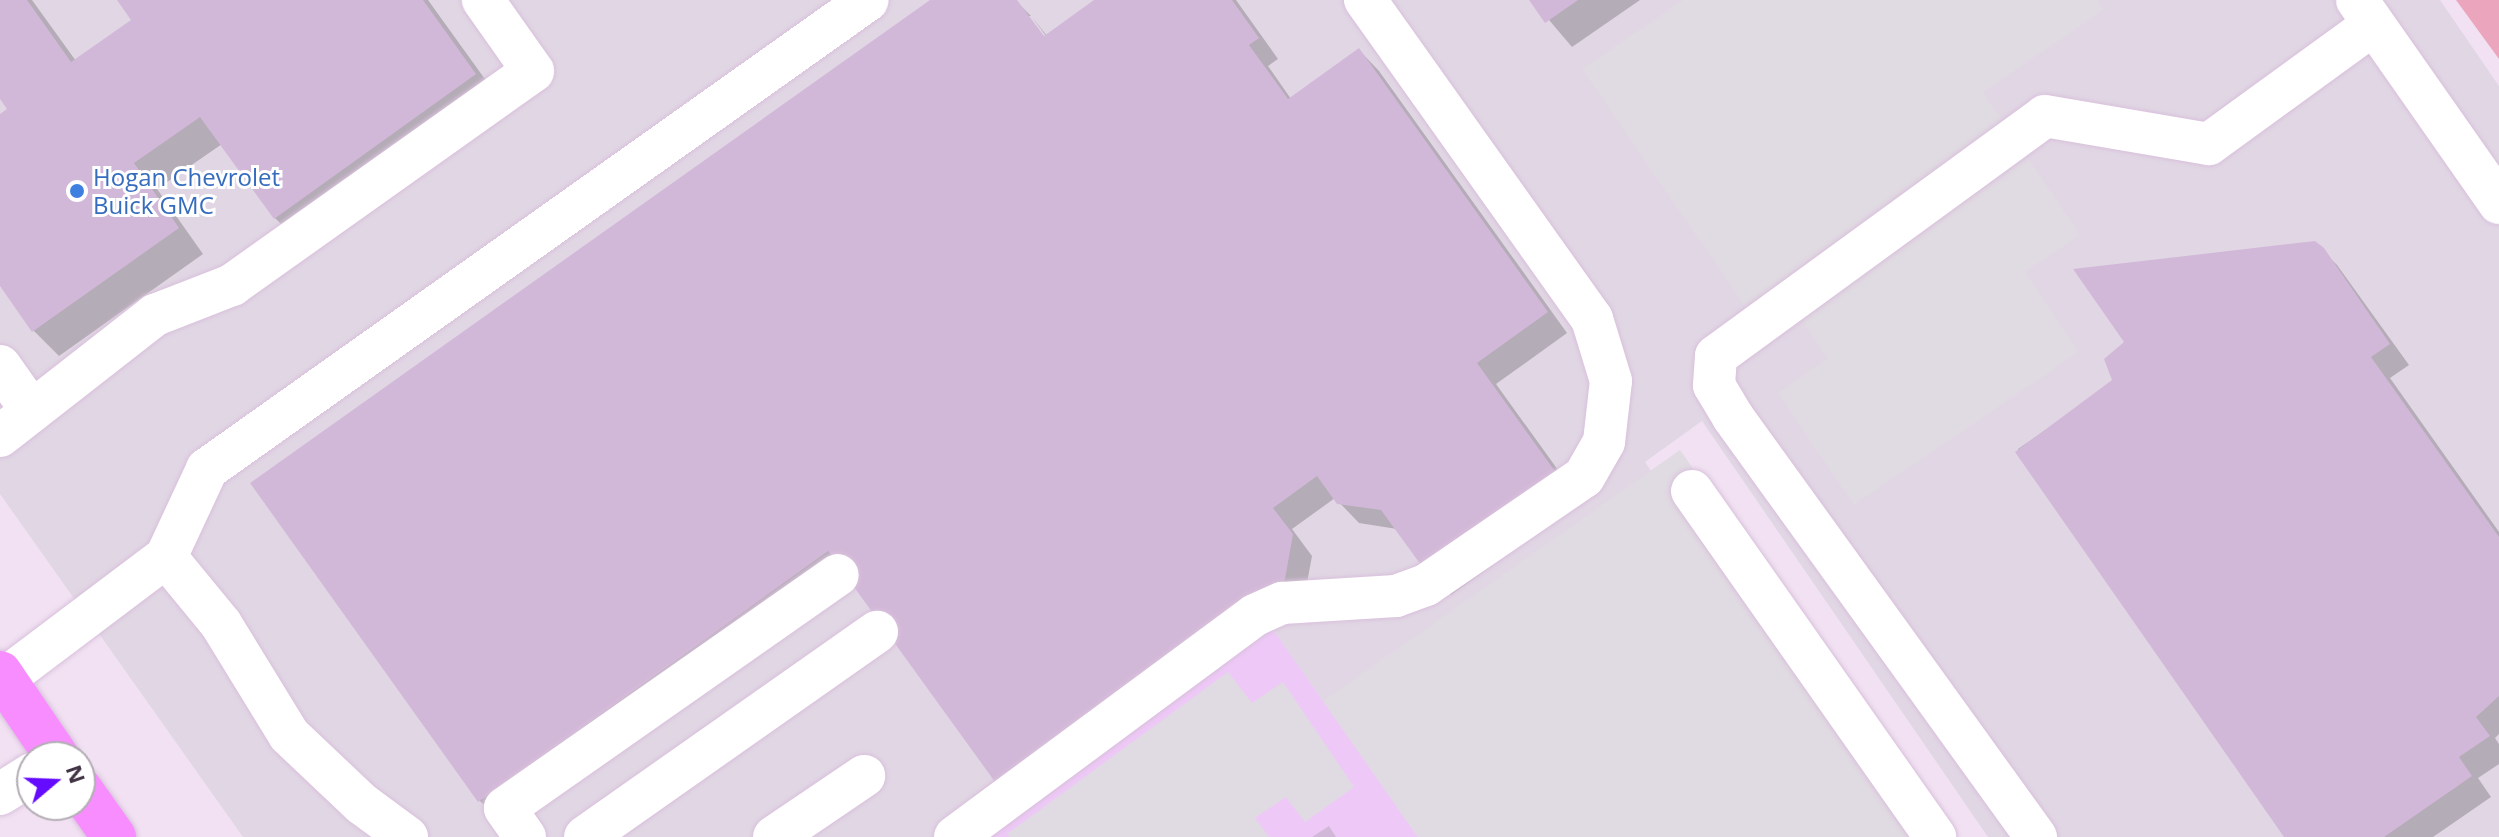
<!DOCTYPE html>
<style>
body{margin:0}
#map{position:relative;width:2499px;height:837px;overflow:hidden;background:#f1e1f2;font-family:"Open Sans",sans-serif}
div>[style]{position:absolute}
.commercial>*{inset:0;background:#eec9f7}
.industrial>*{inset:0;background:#e1d7e4}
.green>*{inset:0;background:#eba5bc}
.parking>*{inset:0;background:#e0dae2}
.shadow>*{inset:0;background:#0003}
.building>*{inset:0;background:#d2b8d8}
.roads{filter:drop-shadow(0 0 2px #d9c0dc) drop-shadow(0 0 2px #d9c0dc)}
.minor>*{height:42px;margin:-21px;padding:0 21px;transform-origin:21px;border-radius:21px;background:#fff}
.major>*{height:44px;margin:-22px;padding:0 22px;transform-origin:22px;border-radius:22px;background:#f78dff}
.dots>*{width:22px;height:22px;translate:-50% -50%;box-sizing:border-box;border:4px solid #fff;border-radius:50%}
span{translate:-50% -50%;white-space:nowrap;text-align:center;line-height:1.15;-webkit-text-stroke:6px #fff;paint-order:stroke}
.shop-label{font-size:24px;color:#366cbe}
.left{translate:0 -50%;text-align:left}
.north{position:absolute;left:16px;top:741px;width:80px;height:80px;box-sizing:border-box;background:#fff;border:2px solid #b3adb4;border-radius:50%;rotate:71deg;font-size:22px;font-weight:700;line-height:32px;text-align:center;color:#413244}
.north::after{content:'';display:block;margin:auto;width:28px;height:36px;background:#650bff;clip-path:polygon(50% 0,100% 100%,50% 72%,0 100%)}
</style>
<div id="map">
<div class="commercial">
<i style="clip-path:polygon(1272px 627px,1418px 837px,978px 837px)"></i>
</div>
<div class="industrial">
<i style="clip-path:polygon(0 0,2440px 0,2499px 86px,2499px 837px,1988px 837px,1702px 421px,1645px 462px,1901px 837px,1418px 837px,1272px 628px,978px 837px,243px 837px,0 494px)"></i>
</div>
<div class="green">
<i style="clip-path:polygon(2456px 0,2499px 0,2499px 59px)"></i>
</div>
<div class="parking">
<i style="clip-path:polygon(1683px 0,2097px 0,2104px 10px,1983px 92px,2080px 235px,2025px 272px,2079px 352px,1854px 505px,1778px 393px,1827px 358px,1795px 311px,1763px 333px,1582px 69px)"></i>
<i style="clip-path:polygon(1680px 450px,1952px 837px,1418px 837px,1323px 701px)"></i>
<i style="clip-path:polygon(1228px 672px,1252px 703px,1283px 682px,1354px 787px,1305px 822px,1286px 797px,1255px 818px,1269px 837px,1010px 837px,1007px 834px)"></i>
</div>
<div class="shadow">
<i style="clip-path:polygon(0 0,32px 0,76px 61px,134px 20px,119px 0,428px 0,500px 100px,300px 243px,275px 218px,222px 144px,157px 189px,203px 254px,59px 356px,34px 331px,0 282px,0 116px,10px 109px,0 96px)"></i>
<i style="clip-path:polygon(933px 0,1015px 0,1031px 16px,1027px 16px,1048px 46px,1051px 43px,1032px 17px,1047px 36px,1098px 0,1236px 0,1278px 59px,1268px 66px,1291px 99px,1359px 50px,1379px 71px,1567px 333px,1496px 384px,1581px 502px,1451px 595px,1431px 575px,1397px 529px,1359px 523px,1335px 498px,1292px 529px,1312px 556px,1304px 599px,846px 572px,500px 821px,480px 801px,253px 483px)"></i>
<i style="clip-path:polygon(1532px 0,1640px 0,1572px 47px)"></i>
<i style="clip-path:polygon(2316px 244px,2337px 265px,2409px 365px,2390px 378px,2499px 532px,2499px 734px,2495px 738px,2499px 744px,2499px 764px,2478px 778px,2491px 797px,2433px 837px,2286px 837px,2018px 455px,2018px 449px)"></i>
</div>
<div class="building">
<i style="clip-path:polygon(0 0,27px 0,71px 62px,131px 20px,117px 0,423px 0,476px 74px,274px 219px,200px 117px,134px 163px,179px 228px,32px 332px,0 286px,0 114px,7px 109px,0 99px)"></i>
<i style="clip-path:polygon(930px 0,1017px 0,1044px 36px,1094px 0,1232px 0,1259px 38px,1249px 45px,1288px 99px,1359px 48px,1548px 312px,1477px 363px,1562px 481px,1429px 576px,1381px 510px,1337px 504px,1317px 476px,1273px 508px,1293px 534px,1285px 579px,998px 786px,828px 551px,478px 802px,250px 483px)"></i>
<i style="clip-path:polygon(1529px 0,1578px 0,1545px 23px)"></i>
<i style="clip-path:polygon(2315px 241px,2324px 248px,2390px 344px,2371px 357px,2499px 537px,2499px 696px,2476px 717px,2490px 736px,2459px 757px,2472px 776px,2384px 837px,2284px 837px,2015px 452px,2112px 380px,2104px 359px,2124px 342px,2073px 269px)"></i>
<i style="clip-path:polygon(1329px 826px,1336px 837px,1312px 837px)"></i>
</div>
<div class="roads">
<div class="minor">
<i style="left:2357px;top:0;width:248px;rotate:55deg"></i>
<i style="left:0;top:366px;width:55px;rotate:54.6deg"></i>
<i style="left:0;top:436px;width:197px;rotate:-38deg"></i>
<i style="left:155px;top:315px;width:83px;rotate:-21.3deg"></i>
<i style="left:232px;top:285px;width:369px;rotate:-35.4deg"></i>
<i style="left:533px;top:71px;width:87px;rotate:-125.2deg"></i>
<i style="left:1692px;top:491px;width:423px;rotate:54.9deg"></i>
<i style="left:166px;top:557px;width:87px;rotate:50.6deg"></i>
<i style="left:221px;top:624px;width:130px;rotate:58.5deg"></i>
<i style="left:289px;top:735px;width:100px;rotate:43.4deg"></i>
<i style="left:362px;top:804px;width:56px;rotate:36.3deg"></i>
<i style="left:4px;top:679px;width:203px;rotate:-37deg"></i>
<i style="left:166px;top:557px;width:97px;rotate:-65deg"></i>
<i style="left:207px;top:469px;width:810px;rotate:-35.36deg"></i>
<i style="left:0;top:794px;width:38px;rotate:-32deg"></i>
<i style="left:525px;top:837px;width:35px;rotate:-125deg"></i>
<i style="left:505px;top:808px;width:406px;rotate:-35deg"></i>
<i style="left:585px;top:837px;width:357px;rotate:-35.1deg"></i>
<i style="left:774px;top:837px;width:109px;rotate:-34.1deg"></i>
<i style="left:955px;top:837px;width:373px;rotate:-36.5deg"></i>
<i style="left:1255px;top:615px;width:30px;rotate:-24deg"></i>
<i style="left:1282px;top:603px;width:114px;rotate:-3.5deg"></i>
<i style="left:1396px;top:596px;width:32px;rotate:-20deg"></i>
<i style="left:1426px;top:585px;width:191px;rotate:-34.4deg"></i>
<i style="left:1584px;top:477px;width:40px;rotate:-60.3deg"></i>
<i style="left:1604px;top:442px;width:61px;rotate:-83.5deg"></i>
<i style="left:1611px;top:381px;width:65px;rotate:-107deg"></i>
<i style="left:1592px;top:319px;width:392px;rotate:-125.4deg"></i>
<i style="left:2036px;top:837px;width:518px;rotate:-125.81deg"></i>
<i style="left:1733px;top:417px;width:37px;rotate:-121deg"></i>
<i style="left:1714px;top:385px;width:29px;rotate:-86deg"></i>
<i style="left:1716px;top:356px;width:407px;rotate:-36.1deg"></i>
<i style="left:2045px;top:116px;width:166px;rotate:9.7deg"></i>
<i style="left:2209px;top:144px;width:203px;rotate:-36deg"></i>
</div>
<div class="major">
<i style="left:0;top:673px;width:102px;rotate:55.8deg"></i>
<i style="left:80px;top:789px;width:59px;rotate:54.7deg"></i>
</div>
</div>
<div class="dots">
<i style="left:77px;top:191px;background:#3f7fe0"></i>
</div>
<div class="shop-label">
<span class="left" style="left:93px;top:191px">Hogan Chevrolet<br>Buick GMC</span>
</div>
<div class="north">N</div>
</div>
